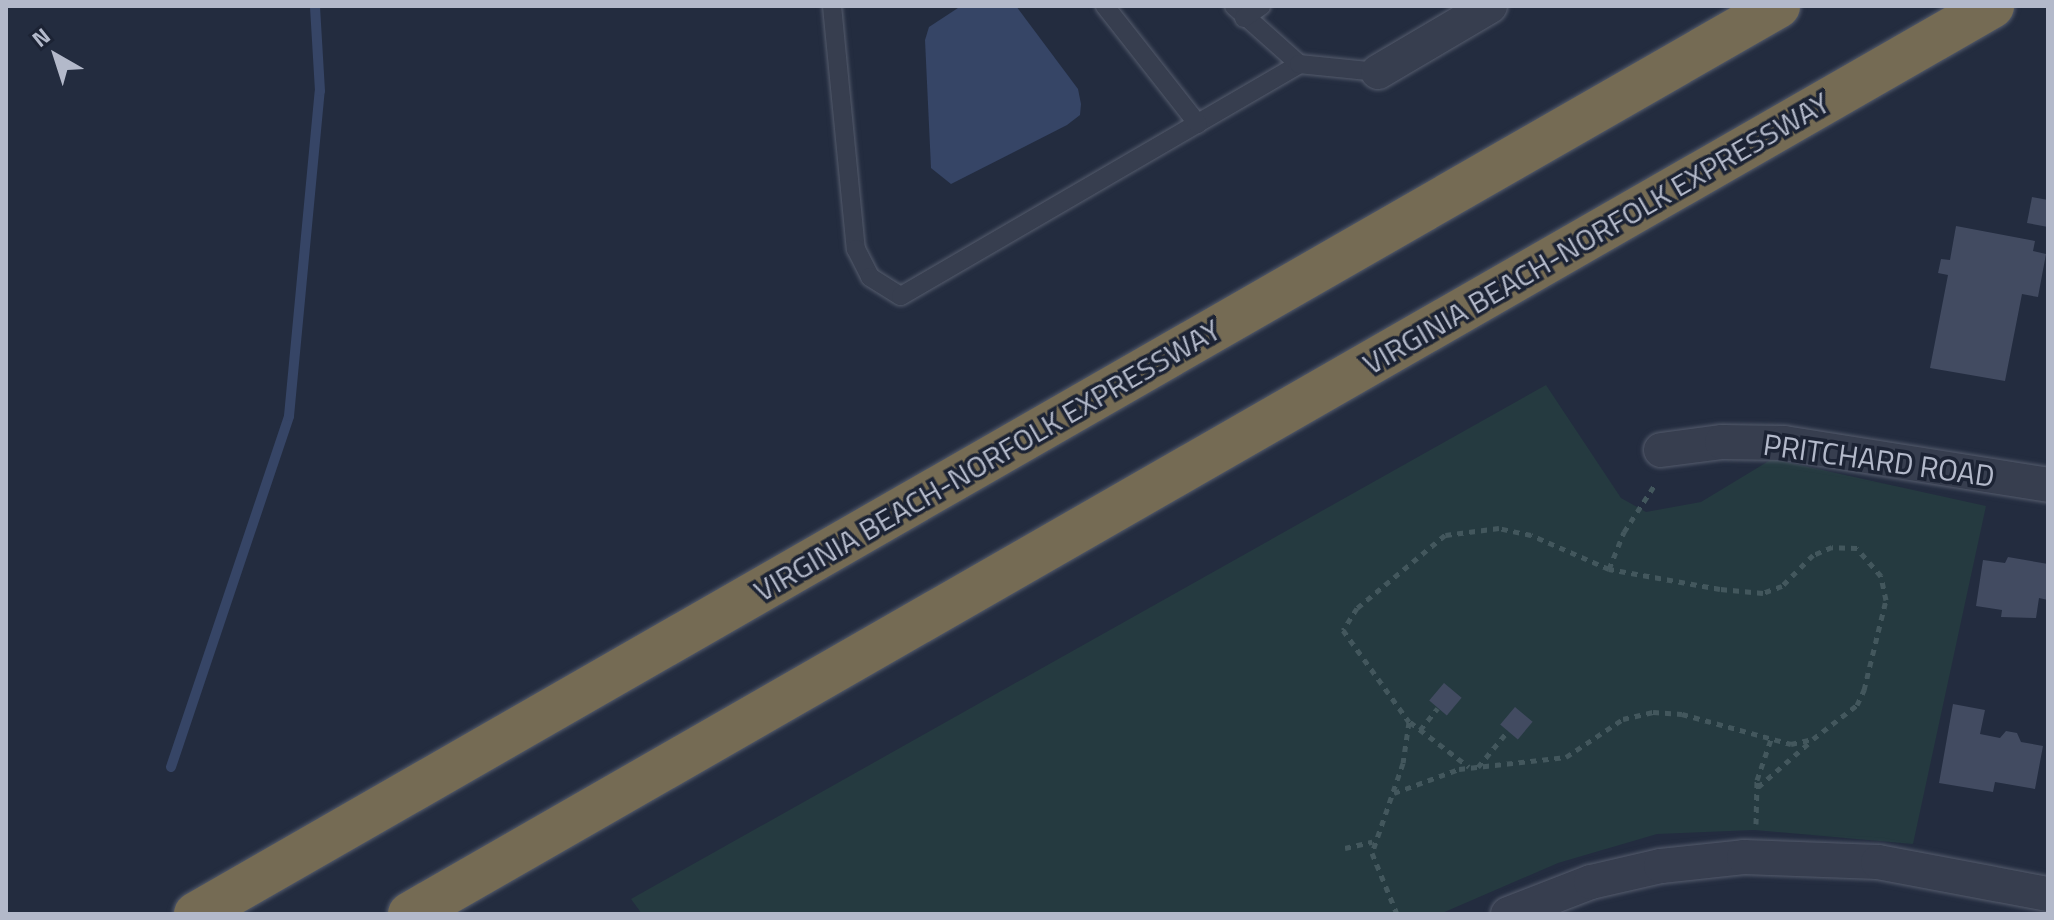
<!DOCTYPE html>
<style>
body{margin:0}
#map{position:relative;width:2054px;height:920px;overflow:hidden;background:#232c3f;font-family:"Titillium Web",sans-serif}
div>[style]{position:absolute}
.green>*{inset:0;background:#253a40}
.water>*{inset:0;background:#364566}
.stream>*{height:10px;margin:-5px;padding:0 5px;transform-origin:5px;border-radius:5px;background:#364566}
.building>*{inset:0;background:#424b61;transform-origin:0 0}
.path>*{height:5px;margin-top:-2.5px;transform-origin:0;background:repeating-linear-gradient(90deg,#43575d 0 6px,transparent 0 12px)}
.roads{filter:drop-shadow(0 0 2px #555c6d) drop-shadow(0 0 2px #555c6d)}
.lane>*{height:18px;margin:-9px;padding:0 9px;transform-origin:9px;border-radius:9px;background:#373e4f}
.street>*{height:34px;margin:-17px;padding:0 17px;transform-origin:17px;border-radius:17px;background:#373e4f}
.highway>*{height:44px;margin:-22px;padding:0 22px;transform-origin:22px;border-radius:22px;background:#756b54}
span{translate:-50% -50%;white-space:nowrap;text-align:center;line-height:1.15;-webkit-text-stroke:7px #1c2334;paint-order:stroke}
.street-label{font-size:30px;color:#b3b9ca}
.frame{position:absolute;inset:0;border:8px solid #b3b9ca;pointer-events:none}
.north{position:absolute;left:16px;top:16px;width:80px;height:80px;-webkit-text-stroke:6px #1c2334;paint-order:stroke;rotate:321deg;font-size:22px;font-weight:700;line-height:32px;text-align:center;color:#b3b9ca}
.north::after{content:'';display:block;margin:auto;width:28px;height:36px;background:#b3b9ca;clip-path:polygon(50% 0,100% 100%,50% 72%,0 100%)}
</style>
<div id="map">
<div class="green">
<i style="clip-path:polygon(1546px 385px,1621px 498px,1646px 512px,1701px 502px,1772px 459px,1986px 506px,1913px 844px,1754px 830px,1657px 834px,1558px 863px,1440px 914px,642px 914px,631px 899px)"></i>
</div>
<div class="water">
<i style="clip-path:polygon(961px 6px,1016px 6px,1078px 89px,1081px 104px,1080px 115px,1067px 125px,951px 184px,931px 168px,925px 40px,929px 27px)"></i>
</div>
<div class="stream">
<i style="left:171px;top:767px;width:370px;rotate:-71.4deg"></i>
<i style="left:289px;top:416px;width:326px;rotate:-84.6deg"></i>
<i style="left:320px;top:91px;width:85px;rotate:-93.4deg"></i>
</div>
<div class="building">
<i style="clip-path:polygon(2032px 197px,2048px 200px,2048px 227px,2027px 223px)"></i>
<i style="clip-path:polygon(1956px 226px,2035px 241px,2033px 251px,2046px 254px,2038px 297px,2022px 294px,2005px 381px,1930px 368px,1948px 275px,1938px 273px,1941px 259px,1950px 260px)"></i>
<i style="clip-path:polygon(2008px 557px,2048px 564px,2048px 600px,2039px 598px,2036px 618px,2001px 617px,2002px 610px,1976px 606px,1983px 560px,2005px 563px)"></i>
<i style="left:1444px;top:683px;width:23px;height:23px;rotate:40deg"></i>
<i style="clip-path:polygon(1953px 704px,1985px 710px,1980px 734px,2000px 738px,2006px 731px,2017px 733px,2021px 742px,2043px 746px,2035px 789px,1995px 782px,1993px 792px,1939px 783px)"></i>
<i style="left:1515px;top:707px;width:23px;height:23px;rotate:40deg"></i>
</div>
<div class="path">
<i style="left:1609px;top:569px;width:40px;rotate:-68deg"></i>
<i style="left:1624px;top:532px;width:59px;rotate:-56.9deg"></i>
<i style="left:1410px;top:722px;width:74px;rotate:37.3deg"></i>
<i style="left:1420px;top:730px;width:28px;rotate:-51deg"></i>
<i style="left:1478px;top:767px;width:47px;rotate:-50.2deg"></i>
<i style="left:1758px;top:787px;width:69px;rotate:-40.9deg"></i>
<i style="left:1394px;top:793px;width:69px;rotate:-20.3deg"></i>
<i style="left:1459px;top:769px;width:108px;rotate:-6.4deg"></i>
<i style="left:1566px;top:757px;width:69px;rotate:-33.7deg"></i>
<i style="left:1623px;top:719px;width:31px;rotate:-13deg"></i>
<i style="left:1653px;top:712px;width:29px;rotate:4deg"></i>
<i style="left:1682px;top:714px;width:113px;rotate:15.4deg"></i>
<i style="left:1791px;top:744px;width:23px;rotate:-13deg"></i>
<i style="left:1813px;top:739px;width:56px;rotate:-37.7deg"></i>
<i style="left:1857px;top:705px;width:17px;rotate:-65deg"></i>
<i style="left:1864px;top:690px;width:93px;rotate:-76.3deg"></i>
<i style="left:1886px;top:600px;width:25px;rotate:-102deg"></i>
<i style="left:1881px;top:576px;width:37px;rotate:-131deg"></i>
<i style="left:1857px;top:548px;width:25px;rotate:-178deg"></i>
<i style="left:1832px;top:547px;width:21px;rotate:157deg"></i>
<i style="left:1813px;top:555px;width:44px;rotate:135deg"></i>
<i style="left:1782px;top:586px;width:20px;rotate:160deg"></i>
<i style="left:1763px;top:593px;width:43px;rotate:-174.7deg"></i>
<i style="left:1720px;top:589px;width:113px;rotate:-169.8deg"></i>
<i style="left:1609px;top:569px;width:85px;rotate:-156.4deg"></i>
<i style="left:1531px;top:535px;width:33px;rotate:-168deg"></i>
<i style="left:1499px;top:528px;width:54px;rotate:172.6deg"></i>
<i style="left:1445px;top:535px;width:114px;rotate:140.3deg"></i>
<i style="left:1357px;top:608px;width:26px;rotate:122deg"></i>
<i style="left:1343px;top:630px;width:113px;rotate:54.3deg"></i>
<i style="left:1409px;top:722px;width:41px;rotate:98.3deg"></i>
<i style="left:1403px;top:763px;width:95px;rotate:109deg"></i>
<i style="left:1372px;top:853px;width:66px;rotate:67.7deg"></i>
<i style="left:1756px;top:824px;width:44px;rotate:-88.7deg"></i>
<i style="left:1757px;top:780px;width:43px;rotate:-71.1deg"></i>
<i style="left:1345px;top:848px;width:28px;rotate:-13deg"></i>
</div>
<div class="roads">
<div class="lane">
<i style="left:832px;top:6px;width:244px;rotate:84.4deg"></i>
<i style="left:856px;top:249px;width:31px;rotate:63deg"></i>
<i style="left:870px;top:277px;width:36px;rotate:32deg"></i>
<i style="left:901px;top:296px;width:461px;rotate:-30.2deg"></i>
<i style="left:1105px;top:6px;width:150px;rotate:51.8deg"></i>
<i style="left:1234px;top:6px;width:87px;rotate:41.7deg"></i>
<i style="left:1299px;top:64px;width:79px;rotate:5.8deg"></i>
<i style="left:1244px;top:18px;width:21px;rotate:-35deg"></i>
</div>
<div class="street">
<i style="left:1378px;top:72px;width:130px;rotate:-30.5deg"></i>
<i style="left:1661px;top:450px;width:62px;rotate:-7.5deg"></i>
<i style="left:1722px;top:442px;width:62px;rotate:0.9deg"></i>
<i style="left:1784px;top:443px;width:267px;rotate:9deg"></i>
<i style="left:1508px;top:914px;width:89px;rotate:-21.1deg"></i>
<i style="left:1591px;top:882px;width:72px;rotate:-12.9deg"></i>
<i style="left:1661px;top:866px;width:83px;rotate:-6.2deg"></i>
<i style="left:1744px;top:857px;width:134px;rotate:2.1deg"></i>
<i style="left:1878px;top:862px;width:173px;rotate:10.7deg"></i>
</div>
<div class="highway">
<i style="left:196px;top:914px;width:1824px;rotate:-29.85deg"></i>
<i style="left:410px;top:914px;width:1824px;rotate:-29.85deg"></i>
</div>
</div>
<div class="street-label">
<span style="left:1596px;top:233px;rotate:-30deg">VIRGINIA BEACH-NORFOLK EXPRESSWAY</span>
<span style="left:987px;top:460px;rotate:-30deg">VIRGINIA BEACH-NORFOLK EXPRESSWAY</span>
<span style="left:1879px;top:460px;rotate:8deg">PRITCHARD ROAD</span>
</div>
<div class="frame"></div>
<div class="north">N</div>
</div>
